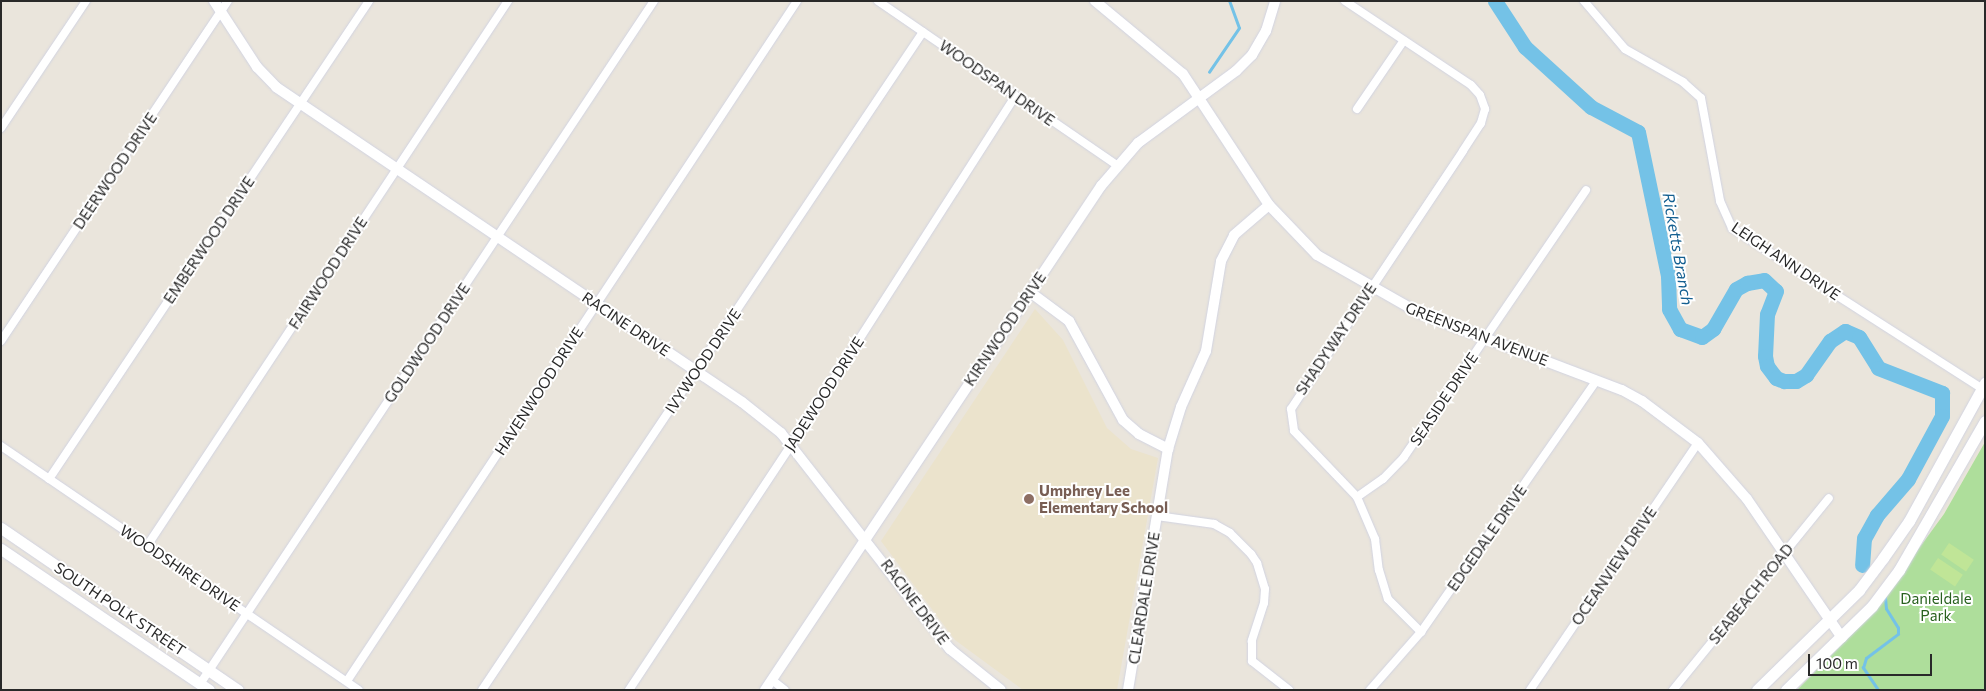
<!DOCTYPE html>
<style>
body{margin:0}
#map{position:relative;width:1986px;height:691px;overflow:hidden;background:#eae5dc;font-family:Commissioner,sans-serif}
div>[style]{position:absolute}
.education>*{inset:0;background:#ebe3cc}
.green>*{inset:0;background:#aede9b}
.pitch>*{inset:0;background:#c0e597;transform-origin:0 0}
.stream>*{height:2.5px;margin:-1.25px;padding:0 1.25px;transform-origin:1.25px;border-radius:1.25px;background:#74c2e7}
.river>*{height:15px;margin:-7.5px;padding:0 7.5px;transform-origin:7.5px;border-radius:7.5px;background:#74c2e7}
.roads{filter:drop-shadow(0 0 1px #d1d3e1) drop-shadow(0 0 1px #d1d3e1)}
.minor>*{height:8px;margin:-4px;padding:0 4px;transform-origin:4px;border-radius:4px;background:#fff}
.tertiary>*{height:10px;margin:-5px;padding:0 5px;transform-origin:5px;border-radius:5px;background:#fff}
.secondary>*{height:11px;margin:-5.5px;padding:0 5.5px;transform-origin:5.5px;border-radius:5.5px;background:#fff}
.dots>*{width:14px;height:14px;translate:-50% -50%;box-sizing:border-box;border:2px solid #fff;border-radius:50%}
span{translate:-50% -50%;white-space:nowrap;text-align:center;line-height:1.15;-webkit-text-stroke:4px #fff;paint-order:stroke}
.street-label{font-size:15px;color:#292929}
.education-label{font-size:15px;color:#785e54;font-weight:700}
.left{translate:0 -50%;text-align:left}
.park-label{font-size:15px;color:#28611e}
.water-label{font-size:16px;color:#156091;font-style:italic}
.frame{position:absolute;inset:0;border:2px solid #292929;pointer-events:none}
.scale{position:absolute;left:1808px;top:654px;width:124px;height:22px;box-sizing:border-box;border:2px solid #292929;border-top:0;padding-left:6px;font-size:15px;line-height:18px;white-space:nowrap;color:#292929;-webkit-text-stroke:4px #fff;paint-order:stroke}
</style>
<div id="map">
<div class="education">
<i style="clip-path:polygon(1035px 309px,1063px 340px,1107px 428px,1131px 449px,1158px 458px,1117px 690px,1023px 690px,955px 640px,881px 541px)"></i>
</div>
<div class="green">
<i style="clip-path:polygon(1985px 442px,1985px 690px,1797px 690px,1868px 618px,1944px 514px)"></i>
</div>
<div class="pitch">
<i style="left:1949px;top:543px;width:30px;height:14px;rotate:34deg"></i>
<i style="left:1938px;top:558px;width:30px;height:14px;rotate:34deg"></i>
</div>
<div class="stream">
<i style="left:1209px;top:72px;width:53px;rotate:-55.7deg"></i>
<i style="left:1239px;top:28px;width:29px;rotate:-110deg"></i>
<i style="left:1878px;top:690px;width:27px;rotate:-124deg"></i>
<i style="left:1863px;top:668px;width:10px;rotate:-73deg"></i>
<i style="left:1866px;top:658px;width:40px;rotate:-37deg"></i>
<i style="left:1898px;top:634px;width:6px;rotate:-90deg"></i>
<i style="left:1898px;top:628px;width:22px;rotate:-122deg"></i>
<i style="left:1886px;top:609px;width:12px;rotate:-95deg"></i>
</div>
<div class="river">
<i style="left:1495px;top:1px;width:55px;rotate:56.9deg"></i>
<i style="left:1525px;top:47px;width:89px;rotate:42.3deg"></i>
<i style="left:1591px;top:107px;width:53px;rotate:28deg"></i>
<i style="left:1638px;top:132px;width:147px;rotate:78.2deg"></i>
<i style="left:1668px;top:276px;width:33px;rotate:88deg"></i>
<i style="left:1669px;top:309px;width:23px;rotate:61deg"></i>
<i style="left:1680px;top:329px;width:23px;rotate:20deg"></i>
<i style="left:1702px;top:337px;width:14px;rotate:-36deg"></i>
<i style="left:1713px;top:329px;width:46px;rotate:-60.1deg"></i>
<i style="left:1736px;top:289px;width:13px;rotate:-29deg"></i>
<i style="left:1747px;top:283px;width:17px;rotate:-10deg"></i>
<i style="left:1764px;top:280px;width:16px;rotate:43deg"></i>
<i style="left:1776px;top:291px;width:25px;rotate:111deg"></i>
<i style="left:1767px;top:314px;width:42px;rotate:92.7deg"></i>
<i style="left:1765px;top:356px;width:10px;rotate:79deg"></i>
<i style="left:1767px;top:366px;width:15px;rotate:53deg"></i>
<i style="left:1776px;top:378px;width:9px;rotate:21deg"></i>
<i style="left:1784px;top:381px;width:12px"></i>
<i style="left:1796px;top:381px;width:12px;rotate:-31deg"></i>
<i style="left:1806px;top:375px;width:42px;rotate:-54.8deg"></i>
<i style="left:1830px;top:341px;width:18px;rotate:-34deg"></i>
<i style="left:1845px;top:331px;width:15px;rotate:23deg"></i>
<i style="left:1859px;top:337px;width:36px;rotate:58deg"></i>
<i style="left:1878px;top:368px;width:69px;rotate:21.3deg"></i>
<i style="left:1942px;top:393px;width:23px;rotate:90deg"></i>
<i style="left:1942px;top:416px;width:72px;rotate:118.4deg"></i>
<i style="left:1908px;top:479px;width:48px;rotate:130.7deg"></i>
<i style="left:1877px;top:515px;width:26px;rotate:119deg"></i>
<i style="left:1864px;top:538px;width:27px;rotate:94deg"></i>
</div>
<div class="roads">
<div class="minor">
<i style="left:878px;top:1px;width:290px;rotate:34.5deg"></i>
<i style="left:1345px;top:1px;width:151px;rotate:33.7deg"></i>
<i style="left:1471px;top:85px;width:13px;rotate:48deg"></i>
<i style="left:1480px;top:95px;width:15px;rotate:70deg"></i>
<i style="left:1485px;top:109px;width:15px;rotate:106deg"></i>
<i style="left:1481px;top:123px;width:33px;rotate:123deg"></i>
<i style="left:1463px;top:151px;width:310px;rotate:123.7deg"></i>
<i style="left:1291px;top:409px;width:22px;rotate:82deg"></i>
<i style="left:1294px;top:431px;width:91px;rotate:46.3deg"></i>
<i style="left:1357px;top:497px;width:46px;rotate:66.8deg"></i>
<i style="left:1375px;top:539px;width:31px;rotate:83deg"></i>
<i style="left:1379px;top:570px;width:30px;rotate:73deg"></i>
<i style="left:1388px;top:599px;width:47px;rotate:45deg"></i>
<i style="left:1584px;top:1px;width:63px;rotate:49.5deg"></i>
<i style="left:1625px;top:49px;width:67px;rotate:29.6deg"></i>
<i style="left:1683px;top:82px;width:24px;rotate:42deg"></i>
<i style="left:1701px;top:98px;width:105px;rotate:79.5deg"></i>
<i style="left:1720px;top:201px;width:30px;rotate:66deg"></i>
<i style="left:1732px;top:228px;width:296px;rotate:32.7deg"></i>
<i style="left:1357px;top:109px;width:83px;rotate:-55.7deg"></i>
<i style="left:1px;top:128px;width:153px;rotate:-56.2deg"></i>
<i style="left:1px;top:341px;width:409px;rotate:-56.3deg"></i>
<i style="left:1px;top:446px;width:433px;rotate:34.3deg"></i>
<i style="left:49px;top:479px;width:575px;rotate:-56.2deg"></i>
<i style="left:1357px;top:497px;width:32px;rotate:-35deg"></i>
<i style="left:1383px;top:479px;width:30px;rotate:-46deg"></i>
<i style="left:1404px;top:457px;width:323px;rotate:-55.7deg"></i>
<i style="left:1157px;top:516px;width:58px;rotate:8deg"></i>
<i style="left:1214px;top:524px;width:18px;rotate:29deg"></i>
<i style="left:1230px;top:533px;width:30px;rotate:45deg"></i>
<i style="left:1251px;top:554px;width:11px;rotate:56deg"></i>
<i style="left:1257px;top:563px;width:27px;rotate:73deg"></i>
<i style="left:1265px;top:589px;width:14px;rotate:94deg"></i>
<i style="left:1264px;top:603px;width:40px;rotate:108deg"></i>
<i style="left:1252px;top:641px;width:20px;rotate:90deg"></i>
<i style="left:1252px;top:661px;width:47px;rotate:38.1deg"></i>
<i style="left:147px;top:546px;width:654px;rotate:-56.48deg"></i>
<i style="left:772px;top:680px;width:16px;rotate:38deg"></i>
<i style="left:347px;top:681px;width:815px;rotate:-56.5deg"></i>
<i style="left:200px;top:684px;width:820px;rotate:-56.39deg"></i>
<i style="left:482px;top:690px;width:792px;rotate:-56.17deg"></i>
<i style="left:629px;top:690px;width:295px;rotate:-56.5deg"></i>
<i style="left:792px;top:444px;width:413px;rotate:-57.3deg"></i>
<i style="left:1370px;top:690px;width:77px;rotate:-48.7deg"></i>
<i style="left:1421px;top:632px;width:307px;rotate:-55.1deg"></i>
<i style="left:1530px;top:690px;width:299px;rotate:-55.8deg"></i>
<i style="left:1673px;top:690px;width:247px;rotate:-50.9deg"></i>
</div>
<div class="tertiary">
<i style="left:214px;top:1px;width:79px;rotate:56.9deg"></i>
<i style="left:257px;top:67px;width:28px;rotate:46deg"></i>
<i style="left:276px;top:87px;width:562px;rotate:34.06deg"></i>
<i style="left:742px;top:402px;width:50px;rotate:38.5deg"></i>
<i style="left:781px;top:433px;width:274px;rotate:52deg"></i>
<i style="left:950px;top:649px;width:65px;rotate:38.8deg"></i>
<i style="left:1095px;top:1px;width:114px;rotate:39.7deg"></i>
<i style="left:1183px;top:74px;width:157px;rotate:56.7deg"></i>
<i style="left:1269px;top:205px;width:69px;rotate:46.2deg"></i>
<i style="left:1317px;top:255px;width:117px;rotate:29.6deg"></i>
<i style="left:1419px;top:313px;width:217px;rotate:20.8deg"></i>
<i style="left:1622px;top:390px;width:23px;rotate:29deg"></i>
<i style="left:1642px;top:401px;width:70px;rotate:36.9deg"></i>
<i style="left:1698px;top:443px;width:74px;rotate:48.8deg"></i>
<i style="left:1747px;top:499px;width:168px;rotate:55.6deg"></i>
<i style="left:1030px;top:292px;width:49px;rotate:36.6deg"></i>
<i style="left:1069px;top:321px;width:113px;rotate:61.4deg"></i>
<i style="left:1123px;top:420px;width:21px;rotate:41deg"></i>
<i style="left:1139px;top:434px;width:33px;rotate:27deg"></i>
<i style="left:765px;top:690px;width:606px;rotate:-56.31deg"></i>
<i style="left:1101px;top:186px;width:57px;rotate:-49.3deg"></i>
<i style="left:1138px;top:143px;width:122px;rotate:-36.3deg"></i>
<i style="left:1236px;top:71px;width:23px;rotate:-45deg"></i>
<i style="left:1252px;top:55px;width:28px;rotate:-60deg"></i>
<i style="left:1266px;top:31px;width:31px;rotate:-73deg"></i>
<i style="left:1128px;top:690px;width:244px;rotate:-80.6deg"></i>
<i style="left:1168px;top:449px;width:44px;rotate:-72.8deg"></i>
<i style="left:1181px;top:407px;width:61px;rotate:-65.9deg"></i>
<i style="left:1206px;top:351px;width:91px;rotate:-80.5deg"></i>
<i style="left:1221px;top:261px;width:29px;rotate:-63deg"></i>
<i style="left:1234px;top:235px;width:46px;rotate:-40.6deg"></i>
</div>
<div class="secondary">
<i style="left:1px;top:528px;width:287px;rotate:34.4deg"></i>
<i style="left:1px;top:549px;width:251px;rotate:34.1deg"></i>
<i style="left:1757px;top:690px;width:143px;rotate:-44.4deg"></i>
<i style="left:1859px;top:590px;width:40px;rotate:-53deg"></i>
<i style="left:1883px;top:558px;width:45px;rotate:-54.9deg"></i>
<i style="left:1909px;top:521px;width:158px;rotate:-61.2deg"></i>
<i style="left:1786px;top:690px;width:120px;rotate:-44.3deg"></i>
<i style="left:1872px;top:606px;width:45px;rotate:-53.1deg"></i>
<i style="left:1899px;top:570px;width:172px;rotate:-60deg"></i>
</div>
</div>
<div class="dots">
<i style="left:1029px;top:499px;background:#8d6e63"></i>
</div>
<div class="street-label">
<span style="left:997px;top:83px;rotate:35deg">WOODSPAN DRIVE</span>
<span style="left:115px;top:171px;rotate:-56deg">DEERWOOD DRIVE</span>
<span style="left:209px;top:240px;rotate:-56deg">EMBERWOOD DRIVE</span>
<span style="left:1786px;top:261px;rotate:34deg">LEIGH ANN DRIVE</span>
<span style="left:328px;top:273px;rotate:-57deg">FAIRWOOD DRIVE</span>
<span style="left:626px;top:324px;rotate:34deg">RACINE DRIVE</span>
<span style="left:1005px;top:329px;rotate:-56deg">KIRNWOOD DRIVE</span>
<span style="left:1477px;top:334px;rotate:21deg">GREENSPAN AVENUE</span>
<span style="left:1336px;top:339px;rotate:-56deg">SHADYWAY DRIVE</span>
<span style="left:427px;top:343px;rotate:-56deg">GOLDWOOD DRIVE</span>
<span style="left:703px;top:361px;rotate:-56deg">IVYWOOD DRIVE</span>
<span style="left:539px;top:391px;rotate:-57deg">HAVENWOOD DRIVE</span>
<span style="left:824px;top:394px;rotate:-57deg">JADEWOOD DRIVE</span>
<span style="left:1444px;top:399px;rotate:-56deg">SEASIDE DRIVE</span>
<span style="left:1487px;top:538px;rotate:-55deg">EDGEDALE DRIVE</span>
<span style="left:1614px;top:566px;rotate:-56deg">OCEANVIEW DRIVE</span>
<span style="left:180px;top:568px;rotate:34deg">WOODSHIRE DRIVE</span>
<span style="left:1751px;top:594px;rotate:-51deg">SEABEACH ROAD</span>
<span style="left:1144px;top:598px;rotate:-81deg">CLEARDALE DRIVE</span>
<span style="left:915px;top:602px;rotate:53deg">RACINE DRIVE</span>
<span style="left:120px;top:609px;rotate:34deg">SOUTH POLK STREET</span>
</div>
<div class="education-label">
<span class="left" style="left:1039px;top:499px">Umphrey Lee<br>Elementary School</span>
</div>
<div class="park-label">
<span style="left:1936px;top:607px">Danieldale<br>Park</span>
</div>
<div class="water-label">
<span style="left:1678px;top:249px;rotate:80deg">Ricketts Branch</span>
</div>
<div class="frame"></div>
<div class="scale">100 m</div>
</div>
